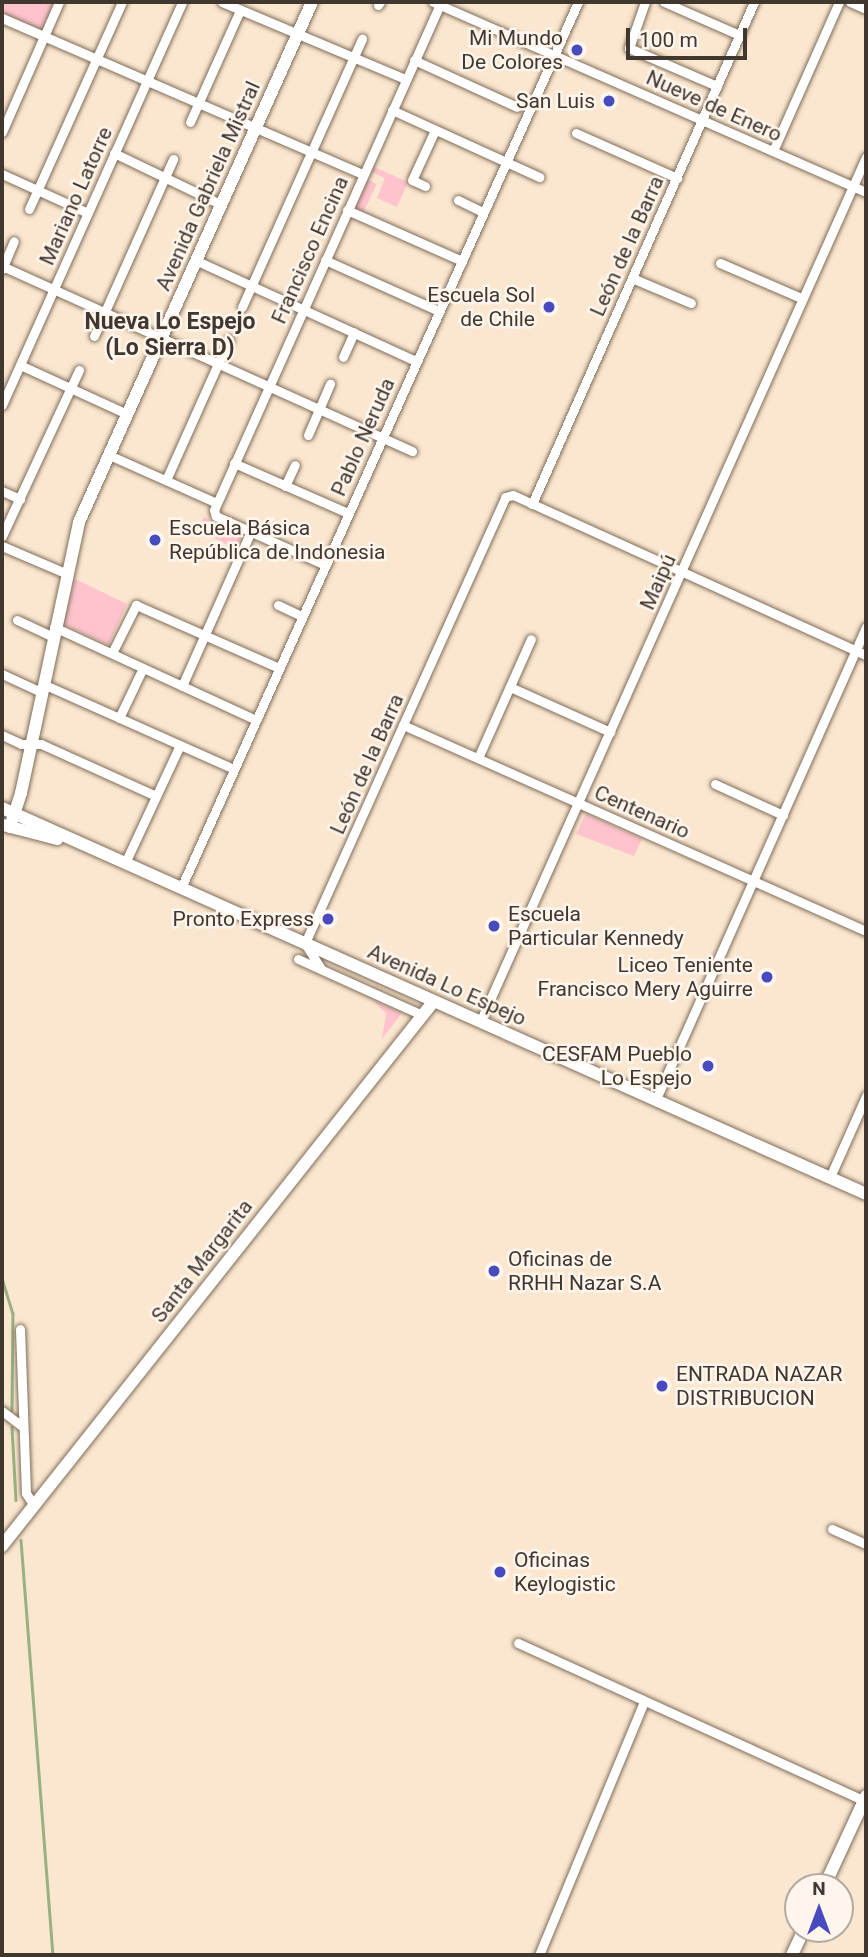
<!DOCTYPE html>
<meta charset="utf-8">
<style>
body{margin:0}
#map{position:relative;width:868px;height:1957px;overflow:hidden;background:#fbe6cf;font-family:Roboto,sans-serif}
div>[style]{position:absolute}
.green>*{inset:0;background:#fec3cc;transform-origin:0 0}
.stream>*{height:2.5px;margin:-1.25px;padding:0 1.25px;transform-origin:1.25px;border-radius:1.25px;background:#97b180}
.roads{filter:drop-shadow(0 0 2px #7f6d59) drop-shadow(0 0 2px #7f6d59)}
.minor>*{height:9px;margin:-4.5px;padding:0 4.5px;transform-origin:4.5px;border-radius:4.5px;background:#fff}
.tertiary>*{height:12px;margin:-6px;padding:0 6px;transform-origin:6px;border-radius:6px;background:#fff}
.secondary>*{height:12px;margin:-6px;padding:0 6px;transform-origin:6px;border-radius:6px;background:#fff}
.dots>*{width:19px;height:19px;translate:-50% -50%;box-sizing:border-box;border:4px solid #fef6ec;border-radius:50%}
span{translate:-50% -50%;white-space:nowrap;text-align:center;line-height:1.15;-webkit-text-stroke:5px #fef6ec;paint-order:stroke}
.poi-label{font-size:21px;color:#40382f}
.right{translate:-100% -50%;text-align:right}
.left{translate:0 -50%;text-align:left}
.street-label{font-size:21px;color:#40382f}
.neighbourhood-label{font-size:23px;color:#40382f;font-weight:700}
.frame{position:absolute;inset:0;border:4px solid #40382f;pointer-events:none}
.north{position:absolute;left:784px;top:1873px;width:70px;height:70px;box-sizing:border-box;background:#fef6ec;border:2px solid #b2aaa0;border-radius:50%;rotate:0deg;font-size:19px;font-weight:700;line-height:28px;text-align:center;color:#40382f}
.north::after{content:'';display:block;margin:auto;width:24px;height:32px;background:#484abf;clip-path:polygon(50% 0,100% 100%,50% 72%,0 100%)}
.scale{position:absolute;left:626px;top:28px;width:121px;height:32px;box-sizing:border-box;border:4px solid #40382f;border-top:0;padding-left:9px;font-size:21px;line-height:24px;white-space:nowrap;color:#40382f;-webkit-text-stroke:5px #fef6ec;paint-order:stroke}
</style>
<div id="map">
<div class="green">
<i style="clip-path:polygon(2px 2px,55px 2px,41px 32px,2px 14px)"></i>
<i style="clip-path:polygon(372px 166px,408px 182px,397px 207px,377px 198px,385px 178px,369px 171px)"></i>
<i style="left:364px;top:178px;width:14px;height:33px;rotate:25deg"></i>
<i style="left:204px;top:517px;width:42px;height:15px;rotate:25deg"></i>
<i style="clip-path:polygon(75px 579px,127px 604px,109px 645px,63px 624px)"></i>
<i style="clip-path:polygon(586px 814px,642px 839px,634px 856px,576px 834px)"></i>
<i style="clip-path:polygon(372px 1000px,402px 1013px,382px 1039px,386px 1013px)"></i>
</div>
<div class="stream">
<i style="left:2px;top:1278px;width:37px;rotate:73deg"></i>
<i style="left:13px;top:1313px;width:97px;rotate:90.6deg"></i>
<i style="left:12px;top:1427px;width:73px;rotate:86.9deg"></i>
<i style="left:21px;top:1540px;width:416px;rotate:85.6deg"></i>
</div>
<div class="roads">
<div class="minor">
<i style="left:222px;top:2px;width:199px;rotate:22.8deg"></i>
<i style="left:433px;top:2px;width:473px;rotate:23.7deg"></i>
<i style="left:645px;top:2px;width:49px;rotate:109.2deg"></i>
<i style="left:629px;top:48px;width:96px;rotate:23.4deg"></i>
<i style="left:664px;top:2px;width:82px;rotate:23.7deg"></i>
<i style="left:850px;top:2px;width:17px;rotate:24deg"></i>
<i style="left:378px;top:5px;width:4px;rotate:-56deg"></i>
<i style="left:2px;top:18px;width:393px;rotate:23.4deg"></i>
<i style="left:414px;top:60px;width:113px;rotate:24.5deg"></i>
<i style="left:392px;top:110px;width:162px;rotate:24.5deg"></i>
<i style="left:190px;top:122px;width:123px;rotate:-65.9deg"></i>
<i style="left:2px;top:132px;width:142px;rotate:-66.3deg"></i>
<i style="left:576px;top:133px;width:111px;rotate:24deg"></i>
<i style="left:773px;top:151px;width:163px;rotate:-66.1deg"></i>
<i style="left:114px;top:153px;width:118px;rotate:25.7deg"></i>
<i style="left:2px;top:174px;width:94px;rotate:24.4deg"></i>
<i style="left:425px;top:186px;width:14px;rotate:-155deg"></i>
<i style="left:412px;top:180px;width:55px;rotate:-65.3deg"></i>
<i style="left:458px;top:200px;width:28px;rotate:26deg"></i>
<i style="left:29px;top:209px;width:227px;rotate:-65.8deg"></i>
<i style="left:347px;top:210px;width:126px;rotate:23.9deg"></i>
<i style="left:195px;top:260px;width:243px;rotate:24.6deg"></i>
<i style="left:325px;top:260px;width:125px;rotate:24.1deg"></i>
<i style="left:720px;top:263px;width:90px;rotate:23.4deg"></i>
<i style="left:2px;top:266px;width:450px;rotate:24.3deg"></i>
<i style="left:2px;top:269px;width:30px;rotate:-67deg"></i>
<i style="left:632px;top:278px;width:64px;rotate:23deg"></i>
<i style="left:242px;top:307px;width:294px;rotate:-65.9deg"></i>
<i style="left:94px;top:336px;width:194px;rotate:-65.9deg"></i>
<i style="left:343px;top:357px;width:27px;rotate:-66deg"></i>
<i style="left:20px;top:365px;width:118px;rotate:24.6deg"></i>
<i style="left:2px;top:405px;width:441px;rotate:-65.9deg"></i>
<i style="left:308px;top:435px;width:56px;rotate:-66.7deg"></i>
<i style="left:109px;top:455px;width:118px;rotate:24deg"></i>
<i style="left:234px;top:463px;width:124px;rotate:23.7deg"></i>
<i style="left:166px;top:480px;width:154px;rotate:-65.9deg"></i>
<i style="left:285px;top:486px;width:23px;rotate:-65deg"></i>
<i style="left:2px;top:491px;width:20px;rotate:24deg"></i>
<i style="left:532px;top:504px;width:549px;rotate:-66.14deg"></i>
<i style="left:2px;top:536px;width:183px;rotate:-65.1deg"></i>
<i style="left:2px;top:546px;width:69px;rotate:23.2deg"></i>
<i style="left:325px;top:565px;width:120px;rotate:-155.8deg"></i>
<i style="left:216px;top:516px;width:6px;rotate:-108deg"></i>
<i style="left:214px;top:510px;width:556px;rotate:-65.92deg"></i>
<i style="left:278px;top:605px;width:26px;rotate:25deg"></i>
<i style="left:17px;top:620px;width:38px;rotate:25deg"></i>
<i style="left:54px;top:627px;width:222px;rotate:24.7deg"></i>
<i style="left:112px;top:653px;width:54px;rotate:-63.4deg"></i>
<i style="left:136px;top:605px;width:156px;rotate:23.8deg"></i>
<i style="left:2px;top:674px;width:43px;rotate:24.8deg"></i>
<i style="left:43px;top:684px;width:209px;rotate:24deg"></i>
<i style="left:182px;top:686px;width:170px;rotate:-66deg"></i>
<i style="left:510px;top:687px;width:110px;rotate:24.2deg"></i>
<i style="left:119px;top:718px;width:55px;rotate:-64.4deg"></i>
<i style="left:403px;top:725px;width:507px;rotate:23.99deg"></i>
<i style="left:2px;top:735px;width:21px;rotate:25deg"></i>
<i style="left:21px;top:744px;width:20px"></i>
<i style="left:41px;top:744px;width:126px;rotate:24.3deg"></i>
<i style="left:478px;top:758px;width:130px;rotate:-66deg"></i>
<i style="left:715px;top:784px;width:75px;rotate:24.5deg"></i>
<i style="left:125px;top:863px;width:130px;rotate:-65deg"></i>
<i style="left:181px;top:888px;width:971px;rotate:-65.86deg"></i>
<i style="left:298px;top:959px;width:136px;rotate:24.3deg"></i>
<i style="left:321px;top:969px;width:31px;rotate:-122deg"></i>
<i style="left:305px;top:943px;width:489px;rotate:-65.8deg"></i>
<i style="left:505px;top:497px;width:8px;rotate:-14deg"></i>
<i style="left:513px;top:495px;width:388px;rotate:24.4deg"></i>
<i style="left:481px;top:1020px;width:945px;rotate:-65.96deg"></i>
<i style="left:656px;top:1099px;width:517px;rotate:-66.01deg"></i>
<i style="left:830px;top:1177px;width:89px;rotate:-66deg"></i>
<i style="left:20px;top:1329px;width:164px;rotate:87.9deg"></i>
<i style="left:26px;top:1493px;width:15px;rotate:58deg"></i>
<i style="left:2px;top:1411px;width:25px;rotate:37deg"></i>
<i style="left:832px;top:1529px;width:37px;rotate:24deg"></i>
<i style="left:518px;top:1643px;width:380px;rotate:24.5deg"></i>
<i style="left:539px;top:1955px;width:274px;rotate:-67.5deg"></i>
</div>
<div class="tertiary">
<i style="left:2px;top:1546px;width:695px;rotate:-51.6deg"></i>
<i style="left:824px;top:1887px;width:100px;rotate:-65.2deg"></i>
<i style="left:792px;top:1955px;width:29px;rotate:-65deg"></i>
</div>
<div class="secondary">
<i style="left:2px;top:808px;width:946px;rotate:24.07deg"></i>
<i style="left:3px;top:825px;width:56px;rotate:14.5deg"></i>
<i style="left:10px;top:827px;width:36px;rotate:-72deg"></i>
<i style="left:21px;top:793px;width:277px;rotate:-77.9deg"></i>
<i style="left:79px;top:522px;width:570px;rotate:-65.86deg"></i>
</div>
</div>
<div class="dots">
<i style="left:577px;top:50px;background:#484abf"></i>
<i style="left:609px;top:101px;background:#484abf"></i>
<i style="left:549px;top:307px;background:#484abf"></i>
<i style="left:155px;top:540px;background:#484abf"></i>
<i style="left:328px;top:919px;background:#484abf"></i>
<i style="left:494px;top:926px;background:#484abf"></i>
<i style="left:767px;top:977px;background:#484abf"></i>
<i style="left:708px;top:1066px;background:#484abf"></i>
<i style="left:494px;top:1271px;background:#484abf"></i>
<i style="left:662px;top:1386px;background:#484abf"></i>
<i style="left:500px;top:1572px;background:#484abf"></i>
</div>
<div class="poi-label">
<span class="right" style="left:563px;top:50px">Mi Mundo<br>De Colores</span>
<span class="right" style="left:595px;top:101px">San Luis</span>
<span class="right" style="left:535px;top:307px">Escuela Sol<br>de Chile</span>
<span class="left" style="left:169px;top:540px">Escuela Básica<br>República de Indonesia</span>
<span class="left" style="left:508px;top:926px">Escuela<br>Particular Kennedy</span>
<span class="right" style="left:314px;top:919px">Pronto Express</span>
<span class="right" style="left:753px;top:977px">Liceo Teniente<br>Francisco Mery Aguirre</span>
<span class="right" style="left:692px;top:1066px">CESFAM Pueblo<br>Lo Espejo</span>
<span class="left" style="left:508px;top:1271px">Oficinas de<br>RRHH Nazar S.A</span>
<span class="left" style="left:676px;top:1386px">ENTRADA NAZAR<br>DISTRIBUCION</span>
<span class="left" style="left:514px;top:1572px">Oficinas<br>Keylogistic</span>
</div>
<div class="street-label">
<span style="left:714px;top:106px;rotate:24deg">Nueve de Enero</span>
<span style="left:208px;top:186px;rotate:-66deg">Avenida Gabriela Mistral</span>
<span style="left:76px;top:196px;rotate:-66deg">Mariano Latorre</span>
<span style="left:627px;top:246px;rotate:-66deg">León de la Barra</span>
<span style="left:310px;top:250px;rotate:-66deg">Francisco Encina</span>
<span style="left:363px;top:437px;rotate:-66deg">Pablo Neruda</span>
<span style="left:658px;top:582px;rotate:-66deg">Maipú</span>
<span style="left:367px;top:764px;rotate:-66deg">León de la Barra</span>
<span style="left:642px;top:812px;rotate:24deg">Centenario</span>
<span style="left:447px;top:985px;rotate:24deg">Avenida Lo Espejo</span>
<span style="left:202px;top:1261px;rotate:-52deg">Santa Margarita</span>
</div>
<div class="neighbourhood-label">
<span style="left:170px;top:335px">Nueva Lo Espejo<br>(Lo Sierra D)</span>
</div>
<div class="frame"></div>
<div class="north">N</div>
<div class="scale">100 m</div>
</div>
